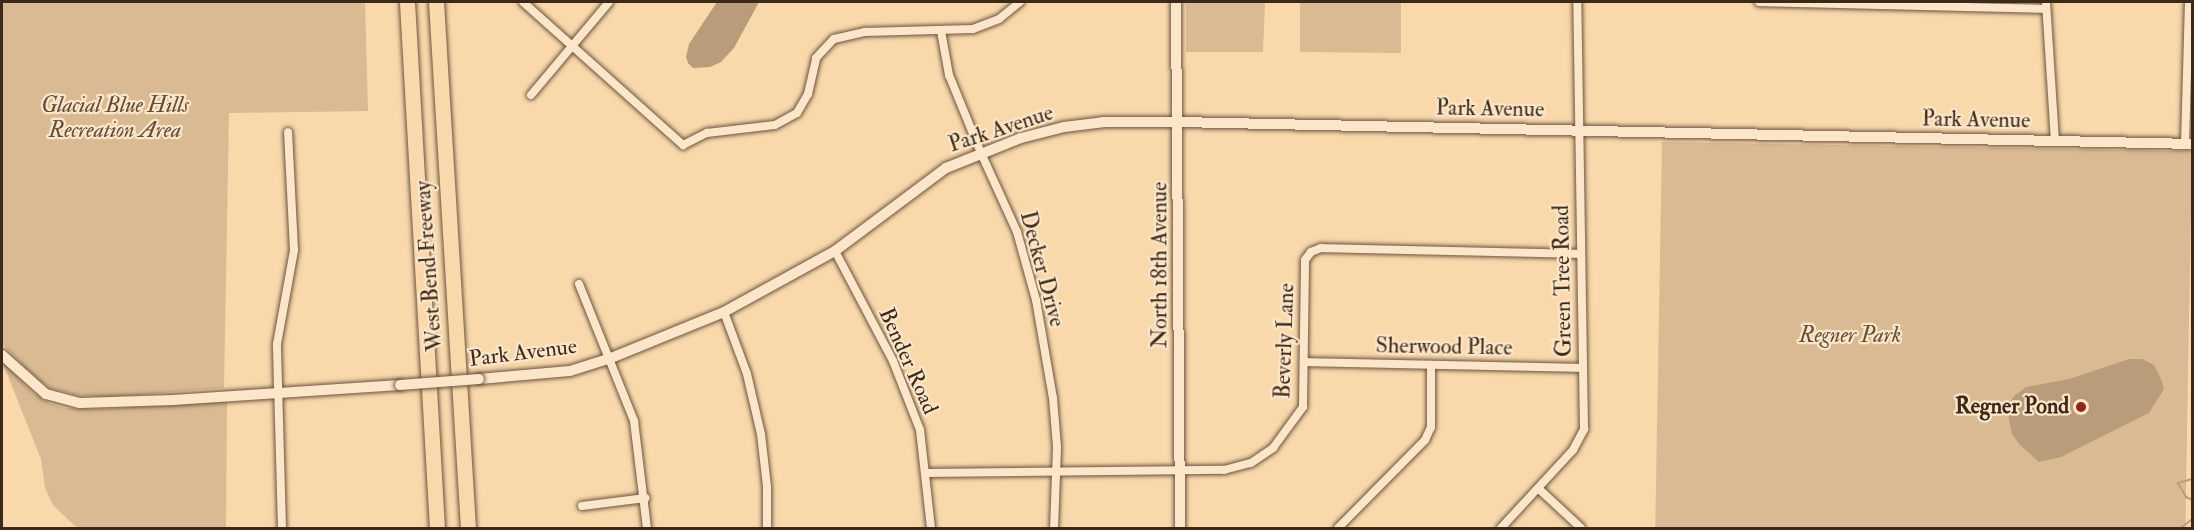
<!DOCTYPE html>
<style>
body{margin:0}
#map{position:relative;width:2194px;height:530px;overflow:hidden;background:#f9d8ac;font-family:"IM FELL Double Pica",serif}
div>[style]{position:absolute}
.green>*{inset:0;background:#d9ba93;transform-origin:0 0}
.water>*{inset:0;background:#b99c7a}
.stream>*{height:2px;margin:-1px;padding:0 1px;transform-origin:1px;border-radius:1px;background:#b99c7a}
.roads{filter:drop-shadow(0 0 2px #6b553e) drop-shadow(0 0 2px #6b553e)}
.minor>*{height:8px;margin:-4px;padding:0 4px;transform-origin:4px;border-radius:4px;background:#fbe6c9}
.tertiary>*{height:10px;margin:-5px;padding:0 5px;transform-origin:5px;border-radius:5px;background:#fbe6c9}
.motorway>*{height:15px;margin:-7.5px;padding:0 7.5px;transform-origin:7.5px;border-radius:7.5px;background:#f9d8ac}
.bridges{filter:drop-shadow(0 0 2px #6b553e) drop-shadow(0 0 2px #6b553e)}
.tertiary-bridge>*{height:10px;margin:-5px;padding:0 5px;transform-origin:5px;border-radius:5px;background:#fbe6c9}
.dots>*{width:16px;height:16px;translate:-50% -50%;box-sizing:border-box;border:3px solid #fbe6c9;border-radius:50%}
span{translate:-50% -50%;white-space:nowrap;text-align:center;line-height:1.15;-webkit-text-stroke:4.5px #fbe6c9;paint-order:stroke}
.park-label{font-size:22px;color:#634d38;font-style:italic}
.street-label{font-size:22px;color:#3c291a}
.poi-label{font-size:22px;color:#3c291a;font-weight:700}
.right{translate:-100% -50%;text-align:right}
.frame{position:absolute;inset:0;border:3px solid #3c291a;pointer-events:none}
</style>
<div id="map">
<div class="green">
<i style="clip-path:polygon(2px 2px,365px 2px,368px 111px,229px 113px,224px 388px,109px 397px,77px 395px,51px 388px,39px 381px,2px 344px)"></i>
<i style="clip-path:polygon(1186px 2px,1401px 2px,1401px 53px,1300px 52px,1300px 3px,1265px 2px,1263px 52px,1186px 52px)"></i>
<i style="left:1662px;top:142px;width:530px;height:386px;rotate:1deg"></i>
<i style="clip-path:polygon(2px 361px,33px 393px,49px 403px,65px 408px,100px 409px,227px 402px,226px 528px,81px 528px,75px 526px,53px 505px,45px 488px,41px 459px)"></i>
</div>
<div class="water">
<i style="clip-path:polygon(717px 2px,759px 2px,734px 48px,721px 62px,710px 67px,693px 68px,688px 63px,686px 57px,689px 44px)"></i>
<i style="clip-path:polygon(2129px 359px,2142px 359px,2154px 365px,2161px 379px,2164px 389px,2149px 413px,2061px 457px,2039px 462px,2019px 444px,2012px 434px,2008px 414px,2010px 402px,2014px 396px,2026px 387px,2069px 379px)"></i>
</div>
<div class="stream">
<i style="left:2192px;top:479px;width:15px;rotate:164deg"></i>
<i style="left:2178px;top:483px;width:16px;rotate:60deg"></i>
<i style="left:2186px;top:497px;width:7px;rotate:27deg"></i>
<i style="left:2181px;top:528px;width:14px;rotate:-39deg"></i>
</div>
<div class="roads">
<div class="minor">
<i style="left:523px;top:2px;width:215px;rotate:41.8deg"></i>
<i style="left:683px;top:145px;width:27px;rotate:-27deg"></i>
<i style="left:707px;top:133px;width:68px;rotate:-6.7deg"></i>
<i style="left:775px;top:125px;width:25px;rotate:-29deg"></i>
<i style="left:797px;top:113px;width:22px;rotate:-60deg"></i>
<i style="left:808px;top:94px;width:37px;rotate:-77deg"></i>
<i style="left:816px;top:58px;width:26px;rotate:-47deg"></i>
<i style="left:834px;top:39px;width:32px;rotate:-13deg"></i>
<i style="left:865px;top:32px;width:108px;rotate:-1.6deg"></i>
<i style="left:973px;top:29px;width:28px;rotate:-21deg"></i>
<i style="left:999px;top:19px;width:27px;rotate:-39deg"></i>
<i style="left:1759px;top:2px;width:287px;rotate:1.4deg"></i>
<i style="left:2046px;top:2px;width:139px;rotate:86.3deg"></i>
<i style="left:941px;top:31px;width:45px;rotate:79.7deg"></i>
<i style="left:949px;top:75px;width:84px;rotate:67.7deg"></i>
<i style="left:981px;top:153px;width:87px;rotate:65.5deg"></i>
<i style="left:1017px;top:232px;width:71px;rotate:74.4deg"></i>
<i style="left:1036px;top:300px;width:99px;rotate:80.2deg"></i>
<i style="left:1053px;top:398px;width:49px;rotate:85.3deg"></i>
<i style="left:1057px;top:447px;width:81px;rotate:92.1deg"></i>
<i style="left:531px;top:95px;width:121px;rotate:-50deg"></i>
<i style="left:2185px;top:144px;width:142px;rotate:-88.4deg"></i>
<i style="left:835px;top:251px;width:124px;rotate:62.2deg"></i>
<i style="left:893px;top:361px;width:74px;rotate:68.6deg"></i>
<i style="left:920px;top:430px;width:99px;rotate:83.6deg"></i>
<i style="left:579px;top:284px;width:148px;rotate:68.1deg"></i>
<i style="left:634px;top:421px;width:108px;rotate:83.1deg"></i>
<i style="left:724px;top:312px;width:66px;rotate:69.6deg"></i>
<i style="left:747px;top:374px;width:62px;rotate:76.9deg"></i>
<i style="left:761px;top:434px;width:53px;rotate:83.5deg"></i>
<i style="left:767px;top:487px;width:41px;rotate:90deg"></i>
<i style="left:1305px;top:362px;width:277px;rotate:1.2deg"></i>
<i style="left:925px;top:473px;width:299px;rotate:-0.6deg"></i>
<i style="left:1224px;top:470px;width:28px;rotate:-15deg"></i>
<i style="left:1251px;top:463px;width:27px;rotate:-34deg"></i>
<i style="left:1273px;top:448px;width:51px;rotate:-53.8deg"></i>
<i style="left:1303px;top:407px;width:147px;rotate:-89.2deg"></i>
<i style="left:1305px;top:260px;width:10px;rotate:-53deg"></i>
<i style="left:1311px;top:252px;width:11px;rotate:-22deg"></i>
<i style="left:1321px;top:248px;width:259px;rotate:1.3deg"></i>
<i style="left:1539px;top:489px;width:57px;rotate:42.9deg"></i>
<i style="left:582px;top:506px;width:64px;rotate:-7.2deg"></i>
<i style="left:282px;top:528px;width:184px;rotate:-91.6deg"></i>
<i style="left:277px;top:344px;width:96px;rotate:-79.7deg"></i>
<i style="left:294px;top:250px;width:118px;rotate:-92.9deg"></i>
<i style="left:1338px;top:528px;width:124px;rotate:-45.3deg"></i>
<i style="left:1425px;top:440px;width:14px;rotate:-65deg"></i>
<i style="left:1431px;top:427px;width:62px;rotate:-90deg"></i>
<i style="left:1501px;top:528px;width:106px;rotate:-47.3deg"></i>
<i style="left:1573px;top:450px;width:24px;rotate:-62deg"></i>
<i style="left:1584px;top:429px;width:427px;rotate:-90.9deg"></i>
</div>
<div class="tertiary">
<i style="left:1176px;top:2px;width:526px;rotate:89.56deg"></i>
<i style="left:2px;top:355px;width:59px;rotate:41.6deg"></i>
<i style="left:46px;top:394px;width:35px;rotate:15deg"></i>
<i style="left:80px;top:403px;width:93px;rotate:-1.8deg"></i>
<i style="left:173px;top:400px;width:227px;rotate:-3.8deg"></i>
<i style="left:479px;top:379px;width:91px;rotate:-5deg"></i>
<i style="left:570px;top:371px;width:43px;rotate:-17.6deg"></i>
<i style="left:611px;top:358px;width:122px;rotate:-22.2deg"></i>
<i style="left:724px;top:312px;width:127px;rotate:-28.8deg"></i>
<i style="left:835px;top:251px;width:139px;rotate:-36.8deg"></i>
<i style="left:946px;top:168px;width:81px;rotate:-21.8deg"></i>
<i style="left:1021px;top:138px;width:44px;rotate:-14.3deg"></i>
<i style="left:1064px;top:127px;width:39px;rotate:-7deg"></i>
<i style="left:1103px;top:122px;width:76px"></i>
<i style="left:1179px;top:122px;width:1013px;rotate:1.24deg"></i>
</div>
<div class="motorway">
<i style="left:407px;top:2px;width:527px;rotate:86.74deg"></i>
<i style="left:436px;top:2px;width:527px;rotate:86.52deg"></i>
</div>
</div>
<div class="bridges">
<div class="tertiary-bridge">
<i style="left:400px;top:385px;width:79px;rotate:-4.3deg"></i>
</div>
</div>
<div class="dots">
<i style="left:2081px;top:407px;background:#8f2418"></i>
</div>
<div class="park-label">
<span style="left:115px;top:118px">Glacial Blue Hills<br>Recreation Area</span>
<span style="left:1850px;top:336px">Regner Park</span>
</div>
<div class="street-label">
<span style="left:1490px;top:109px;rotate:1deg">Park Avenue</span>
<span style="left:1976px;top:120px;rotate:1deg">Park Avenue</span>
<span style="left:1001px;top:129px;rotate:-18deg">Park Avenue</span>
<span style="left:1160px;top:265px;rotate:-90deg">North 18th Avenue</span>
<span style="left:429px;top:266px;rotate:-94deg">West Bend Freeway</span>
<span style="left:1042px;top:269px;rotate:75deg">Decker Drive</span>
<span style="left:1563px;top:281px;rotate:-91deg">Green Tree Road</span>
<span style="left:1285px;top:341px;rotate:-88deg">Beverly Lane</span>
<span style="left:1444px;top:347px;rotate:1deg">Sherwood Place</span>
<span style="left:523px;top:353px;rotate:-7deg">Park Avenue</span>
<span style="left:908px;top:361px;rotate:66deg">Bender Road</span>
</div>
<div class="poi-label">
<span class="right" style="left:2069px;top:407px">Regner Pond</span>
</div>
<div class="frame"></div>
</div>
